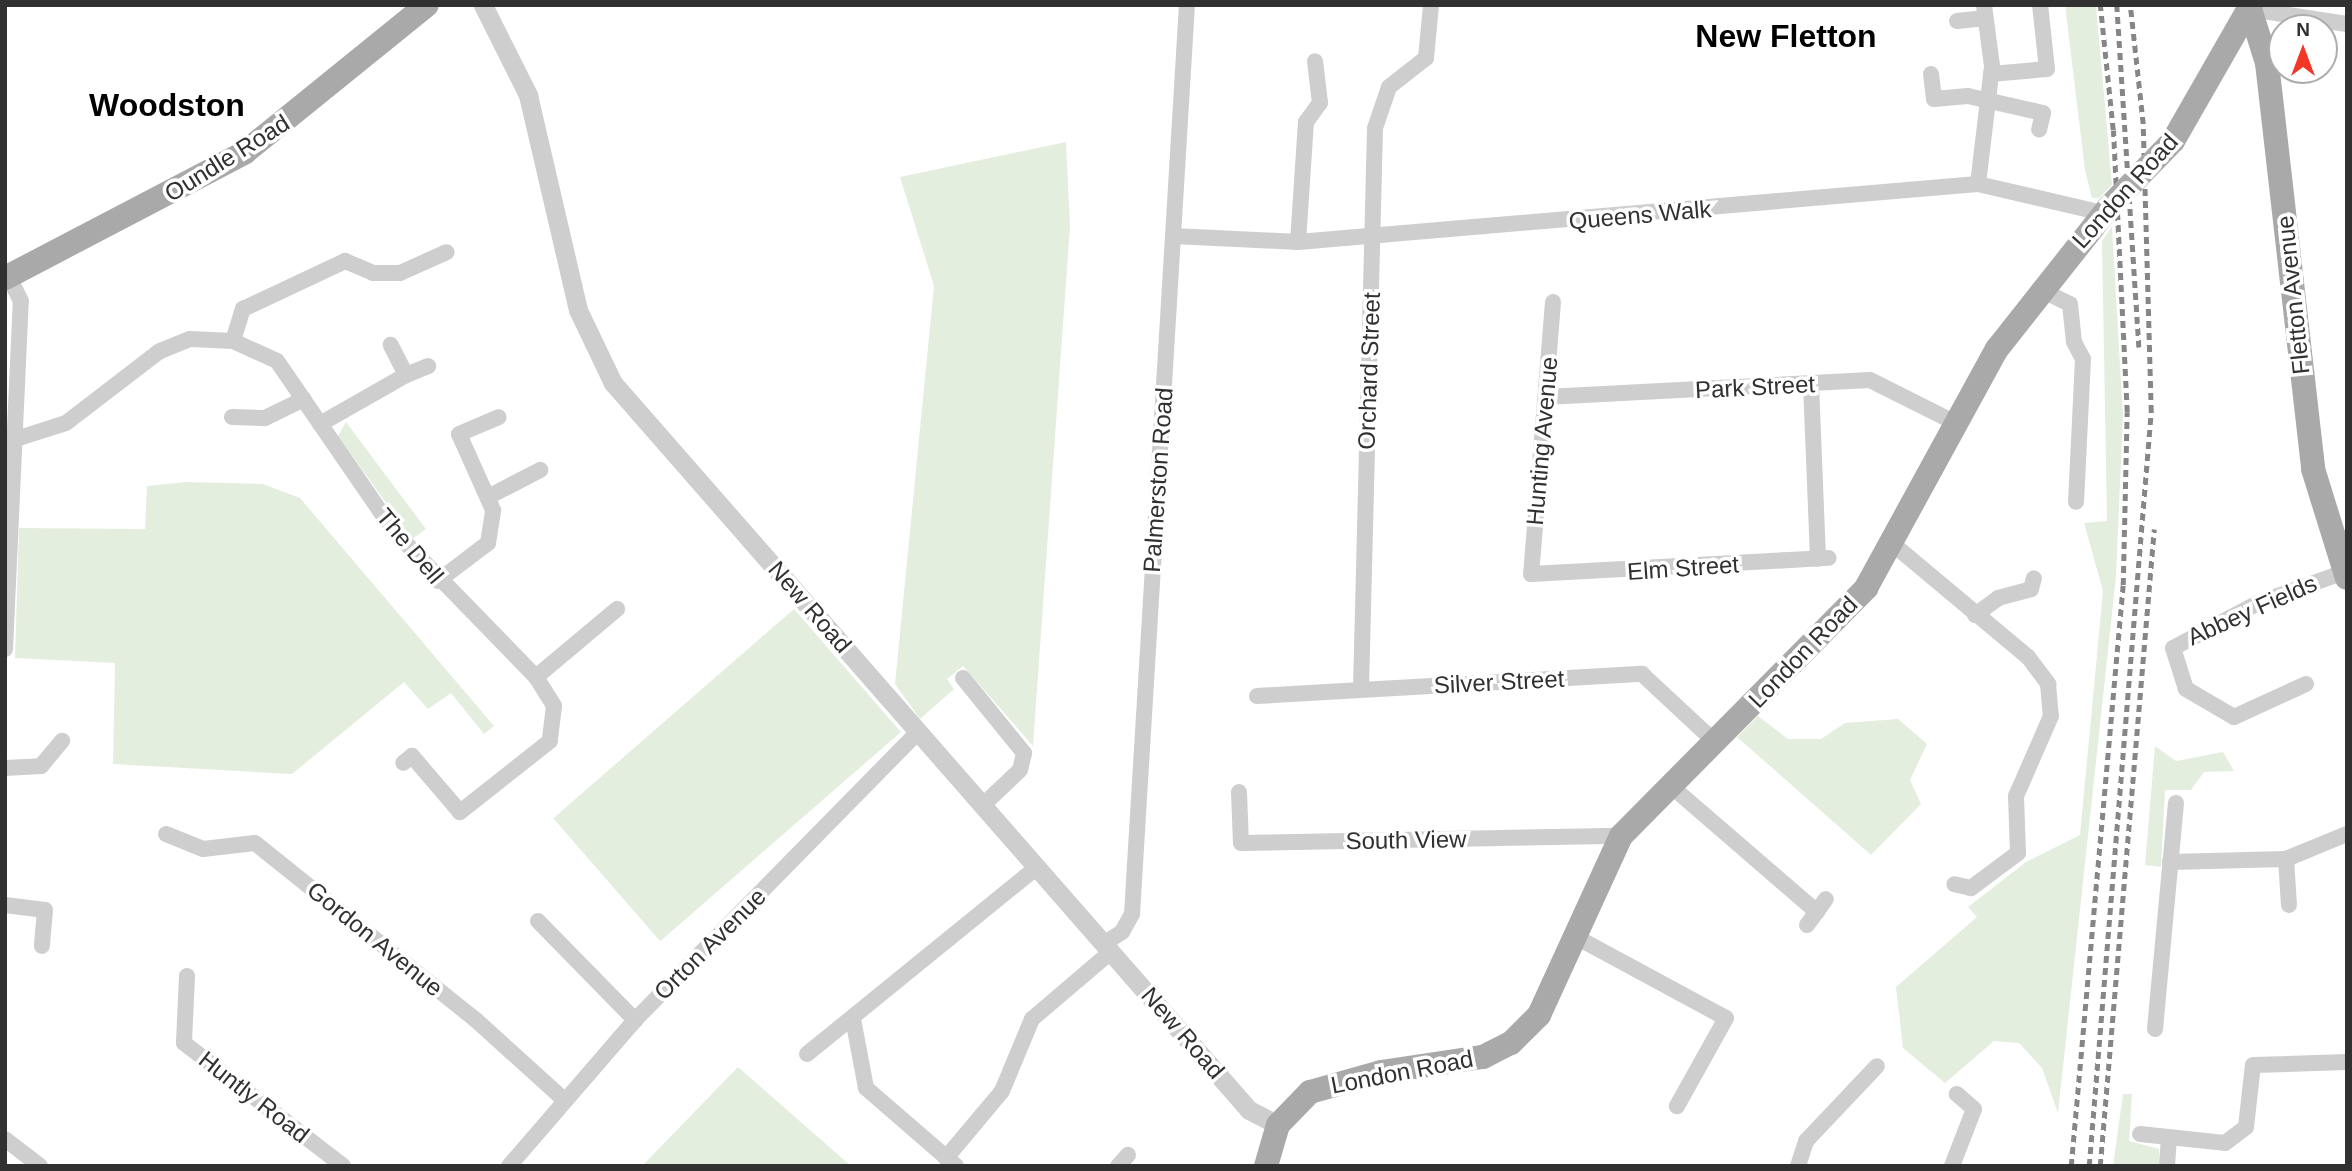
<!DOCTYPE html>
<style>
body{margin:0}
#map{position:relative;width:2352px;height:1171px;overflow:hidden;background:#fff;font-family:Arial,sans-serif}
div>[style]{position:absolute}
.green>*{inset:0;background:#e4eede;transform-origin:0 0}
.minor>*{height:16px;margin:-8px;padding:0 8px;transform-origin:8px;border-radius:8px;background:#cecece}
.tertiary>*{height:19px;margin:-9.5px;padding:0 9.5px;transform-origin:9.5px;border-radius:9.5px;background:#cecece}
.primary>*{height:24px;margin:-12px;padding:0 12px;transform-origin:12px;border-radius:12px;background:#a9a9a9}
.rail>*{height:4.5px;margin-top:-2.25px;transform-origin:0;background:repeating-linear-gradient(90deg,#868686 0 7px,transparent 0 12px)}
.primary-bridge>*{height:24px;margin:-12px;padding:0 12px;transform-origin:12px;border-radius:12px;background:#a9a9a9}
span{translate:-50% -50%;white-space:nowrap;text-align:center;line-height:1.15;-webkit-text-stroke:7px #fff;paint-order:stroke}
.street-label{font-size:24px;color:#313131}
.district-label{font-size:32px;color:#000;font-weight:700}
.frame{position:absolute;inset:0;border:7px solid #313131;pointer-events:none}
.north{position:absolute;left:2268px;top:14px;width:70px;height:70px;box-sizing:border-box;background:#fff;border:2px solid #adadad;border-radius:50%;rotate:0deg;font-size:19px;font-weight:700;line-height:28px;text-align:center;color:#313131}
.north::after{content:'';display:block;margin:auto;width:24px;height:32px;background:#f33727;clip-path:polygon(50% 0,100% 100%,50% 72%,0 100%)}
</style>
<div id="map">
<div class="green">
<i style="clip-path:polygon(2065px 5px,2096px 5px,2112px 185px,2099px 198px,2092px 198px,2085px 170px)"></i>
<i style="clip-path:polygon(1066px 142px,1070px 226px,1033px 746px,963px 666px,947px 679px,954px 689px,920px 719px,895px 684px,934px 286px,900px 177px)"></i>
<i style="clip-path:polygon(2112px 226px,2123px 417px,2116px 577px,2058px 1113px,2042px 1068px,2019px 1043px,1994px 1041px,1945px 1083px,1903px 1048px,1896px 987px,1977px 917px,1968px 907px,2026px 862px,2080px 835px,2103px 591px,2084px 523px,2107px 521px,2102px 241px)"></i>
<i style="clip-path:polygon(346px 422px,426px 529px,412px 539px,338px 436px)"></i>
<i style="clip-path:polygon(185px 482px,263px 484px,300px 498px,494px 726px,484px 734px,451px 693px,428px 709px,404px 682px,292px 774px,113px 764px,115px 663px,15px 658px,19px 528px,145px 529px,147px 486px)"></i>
<i style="left:794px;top:609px;width:163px;height:319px;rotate:49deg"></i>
<i style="clip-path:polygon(1758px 716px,1788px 739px,1821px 739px,1845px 723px,1898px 719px,1927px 744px,1910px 780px,1921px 804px,1871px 855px,1737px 737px)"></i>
<i style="clip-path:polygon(2155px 746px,2176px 761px,2223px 752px,2234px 771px,2204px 772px,2191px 790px,2165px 790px,2161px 867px,2145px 865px)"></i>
<i style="clip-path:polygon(738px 1067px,851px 1166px,642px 1166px)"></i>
<i style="clip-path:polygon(2123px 1094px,2132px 1094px,2129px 1141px,2159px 1149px,2160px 1166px,2113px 1166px)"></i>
</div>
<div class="minor">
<i style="left:2250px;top:9px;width:98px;rotate:8.8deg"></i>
<i style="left:1957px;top:21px;width:29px;rotate:-6deg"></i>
<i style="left:1931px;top:74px;width:25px;rotate:83deg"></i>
<i style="left:1934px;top:99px;width:34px;rotate:-5deg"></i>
<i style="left:1968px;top:96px;width:77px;rotate:12.8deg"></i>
<i style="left:2043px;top:113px;width:17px;rotate:103deg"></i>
<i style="left:1991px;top:74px;width:56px;rotate:-5.1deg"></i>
<i style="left:2047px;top:69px;width:64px;rotate:-96.2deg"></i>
<i style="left:1978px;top:184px;width:119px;rotate:-83.2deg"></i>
<i style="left:1992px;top:66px;width:62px;rotate:-97.5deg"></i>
<i style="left:1173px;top:236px;width:125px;rotate:2.7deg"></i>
<i style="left:1298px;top:242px;width:682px;rotate:-4.88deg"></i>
<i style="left:1978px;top:184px;width:128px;rotate:13.1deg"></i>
<i style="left:1298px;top:242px;width:120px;rotate:-86.2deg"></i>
<i style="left:1306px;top:122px;width:24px;rotate:-54deg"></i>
<i style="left:1320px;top:103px;width:42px;rotate:-96.8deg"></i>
<i style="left:2039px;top:289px;width:34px;rotate:26deg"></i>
<i style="left:2070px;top:304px;width:38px;rotate:84deg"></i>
<i style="left:2074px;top:342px;width:19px;rotate:62deg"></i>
<i style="left:2083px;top:359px;width:143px;rotate:92.8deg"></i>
<i style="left:1553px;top:302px;width:273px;rotate:94.6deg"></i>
<i style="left:1531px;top:574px;width:298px;rotate:-3.1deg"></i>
<i style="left:233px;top:341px;width:34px;rotate:-73deg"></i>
<i style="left:243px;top:309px;width:113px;rotate:-25.2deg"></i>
<i style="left:345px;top:261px;width:30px;rotate:23deg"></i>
<i style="left:373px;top:273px;width:27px"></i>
<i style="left:400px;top:273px;width:51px;rotate:-24.1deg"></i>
<i style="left:406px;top:375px;width:24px;rotate:-22deg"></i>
<i style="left:1811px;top:384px;width:175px;rotate:87.7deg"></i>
<i style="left:1546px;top:397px;width:324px;rotate:-3deg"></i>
<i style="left:1870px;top:380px;width:94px;rotate:26.6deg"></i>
<i style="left:232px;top:417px;width:33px;rotate:2deg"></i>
<i style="left:265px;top:418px;width:43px;rotate:-26deg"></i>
<i style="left:320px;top:424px;width:99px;rotate:-29.7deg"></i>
<i style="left:406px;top:375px;width:34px;rotate:-117deg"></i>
<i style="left:16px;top:439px;width:52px;rotate:-17.7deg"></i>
<i style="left:66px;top:423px;width:118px;rotate:-37.5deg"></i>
<i style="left:160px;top:351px;width:32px;rotate:-22deg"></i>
<i style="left:190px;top:339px;width:43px;rotate:2.7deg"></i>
<i style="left:233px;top:341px;width:48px;rotate:24.4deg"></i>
<i style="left:277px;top:361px;width:205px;rotate:55.5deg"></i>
<i style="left:393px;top:530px;width:205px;rotate:45.8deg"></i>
<i style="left:536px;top:677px;width:34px;rotate:58deg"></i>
<i style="left:554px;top:706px;width:35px;rotate:97deg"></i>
<i style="left:550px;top:741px;width:115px;rotate:141.7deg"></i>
<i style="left:460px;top:812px;width:74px;rotate:-130.6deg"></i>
<i style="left:412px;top:756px;width:11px;rotate:142deg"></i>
<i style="left:488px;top:497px;width:59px;rotate:-27.4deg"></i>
<i style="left:1894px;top:545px;width:175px;rotate:39.9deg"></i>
<i style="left:2028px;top:657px;width:34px;rotate:53deg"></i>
<i style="left:2048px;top:684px;width:32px;rotate:85deg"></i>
<i style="left:2051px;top:716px;width:87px;rotate:113.6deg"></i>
<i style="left:2016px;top:796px;width:57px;rotate:88deg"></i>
<i style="left:2018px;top:853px;width:59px;rotate:143.3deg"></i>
<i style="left:1971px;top:888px;width:17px;rotate:-167deg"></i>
<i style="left:438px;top:581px;width:63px;rotate:-37.2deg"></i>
<i style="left:488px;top:543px;width:33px;rotate:-81deg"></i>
<i style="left:493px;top:510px;width:83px;rotate:-114.1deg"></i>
<i style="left:459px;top:434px;width:43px;rotate:-23deg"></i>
<i style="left:1975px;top:615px;width:29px;rotate:-36deg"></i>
<i style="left:1998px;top:598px;width:34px;rotate:-15deg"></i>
<i style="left:2031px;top:589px;width:11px;rotate:-75deg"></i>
<i style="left:5px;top:649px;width:348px;rotate:-87.4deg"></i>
<i style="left:21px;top:301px;width:27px;rotate:-117deg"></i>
<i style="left:536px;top:677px;width:106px;rotate:-40deg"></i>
<i style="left:963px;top:678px;width:97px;rotate:50.9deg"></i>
<i style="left:1024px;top:753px;width:17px;rotate:103deg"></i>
<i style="left:1020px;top:770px;width:50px;rotate:136.6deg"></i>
<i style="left:2306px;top:684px;width:79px;rotate:155.4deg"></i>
<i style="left:2234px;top:717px;width:56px;rotate:-149.7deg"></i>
<i style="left:2186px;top:689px;width:43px;rotate:-107.6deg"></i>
<i style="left:2173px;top:648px;width:96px;rotate:-27.9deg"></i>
<i style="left:2258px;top:603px;width:91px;rotate:-19.8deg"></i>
<i style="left:1361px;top:689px;width:561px;rotate:-88.57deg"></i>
<i style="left:1375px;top:128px;width:43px;rotate:-71.1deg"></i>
<i style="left:1389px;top:87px;width:47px;rotate:-38.1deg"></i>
<i style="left:1426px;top:58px;width:53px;rotate:-84.6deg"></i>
<i style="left:1257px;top:696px;width:386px;rotate:-3.3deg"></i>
<i style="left:1642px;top:674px;width:100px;rotate:43deg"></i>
<i style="left:5px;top:768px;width:36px;rotate:-3deg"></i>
<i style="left:41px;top:766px;width:33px;rotate:-50deg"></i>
<i style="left:1671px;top:786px;width:193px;rotate:40.8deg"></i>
<i style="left:1239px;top:792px;width:51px;rotate:87.8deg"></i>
<i style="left:1241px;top:843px;width:380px;rotate:-1.1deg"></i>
<i style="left:166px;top:834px;width:40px;rotate:22deg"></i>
<i style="left:203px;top:849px;width:52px;rotate:-6.6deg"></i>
<i style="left:255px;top:843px;width:283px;rotate:38.7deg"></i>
<i style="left:476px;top:1020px;width:116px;rotate:42.2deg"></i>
<i style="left:2286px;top:859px;width:46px;rotate:86.3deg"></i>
<i style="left:2170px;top:862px;width:116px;rotate:-1.5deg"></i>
<i style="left:2286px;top:859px;width:66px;rotate:-22.3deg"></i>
<i style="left:5px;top:905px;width:40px;rotate:7.1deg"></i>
<i style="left:45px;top:910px;width:36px;rotate:95deg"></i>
<i style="left:538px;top:921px;width:139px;rotate:45.6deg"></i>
<i style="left:1807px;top:925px;width:32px;rotate:-54deg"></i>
<i style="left:1576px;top:937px;width:170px;rotate:28.4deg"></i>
<i style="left:1726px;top:1018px;width:101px;rotate:119.1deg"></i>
<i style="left:1105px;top:943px;width:20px;rotate:-33deg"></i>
<i style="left:1122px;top:932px;width:21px;rotate:-61deg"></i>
<i style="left:1132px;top:914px;width:911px;rotate:-86.54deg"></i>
<i style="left:187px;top:976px;width:67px;rotate:92.6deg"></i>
<i style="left:184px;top:1043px;width:201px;rotate:37.7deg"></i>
<i style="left:853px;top:1019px;width:70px;rotate:79.3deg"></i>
<i style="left:866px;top:1088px;width:119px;rotate:40.9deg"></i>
<i style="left:2155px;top:1029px;width:227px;rotate:-84.7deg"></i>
<i style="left:807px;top:1054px;width:295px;rotate:-39.1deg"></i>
<i style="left:2140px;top:1134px;width:85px;rotate:6deg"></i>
<i style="left:2225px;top:1143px;width:26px;rotate:-37deg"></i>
<i style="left:2246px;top:1127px;width:62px;rotate:-83.6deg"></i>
<i style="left:2253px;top:1065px;width:94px;rotate:-1.8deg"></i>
<i style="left:5px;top:1139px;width:44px;rotate:37.6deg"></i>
<i style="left:946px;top:1158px;width:87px;rotate:-50.1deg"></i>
<i style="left:1002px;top:1091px;width:78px;rotate:-67.4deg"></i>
<i style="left:1032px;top:1019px;width:105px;rotate:-40.4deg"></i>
<i style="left:509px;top:1166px;width:193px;rotate:-49.2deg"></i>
<i style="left:635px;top:1020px;width:405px;rotate:-45.5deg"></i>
<i style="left:1118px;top:1166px;width:15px;rotate:-48deg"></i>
<i style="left:1798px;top:1166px;width:26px;rotate:-72deg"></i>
<i style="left:1806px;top:1141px;width:103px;rotate:-46.6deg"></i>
<i style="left:1952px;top:1166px;width:61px;rotate:-68.9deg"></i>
<i style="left:1974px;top:1109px;width:23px;rotate:-139deg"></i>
<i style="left:2167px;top:1166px;width:28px;rotate:-86deg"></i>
</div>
<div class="tertiary">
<i style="left:483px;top:5px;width:101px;rotate:63.4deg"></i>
<i style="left:528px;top:95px;width:221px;rotate:76.9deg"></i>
<i style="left:578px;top:310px;width:81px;rotate:64.4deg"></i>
<i style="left:613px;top:383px;width:966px;rotate:48.82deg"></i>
<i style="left:1249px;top:1110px;width:33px;rotate:27deg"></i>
</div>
<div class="primary">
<i style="left:2250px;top:9px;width:57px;rotate:72.5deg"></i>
<i style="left:2267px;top:63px;width:409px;rotate:83.5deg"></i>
<i style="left:2313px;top:469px;width:114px;rotate:72.7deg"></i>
<i style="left:2173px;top:141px;width:157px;rotate:-60.2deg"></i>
<i style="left:5px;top:278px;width:270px;rotate:-27.6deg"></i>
<i style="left:244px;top:153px;width:235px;rotate:-39deg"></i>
<i style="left:1266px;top:1166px;width:43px;rotate:-73.7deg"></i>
<i style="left:1278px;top:1125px;width:46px;rotate:-45.9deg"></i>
<i style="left:1310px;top:1092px;width:74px;rotate:-15.7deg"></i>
<i style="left:1381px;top:1072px;width:103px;rotate:-8.4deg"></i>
<i style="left:1483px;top:1057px;width:31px;rotate:-27deg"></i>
<i style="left:1511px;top:1043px;width:40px;rotate:-45deg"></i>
<i style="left:1539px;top:1015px;width:197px;rotate:-65.4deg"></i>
<i style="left:1621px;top:836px;width:349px;rotate:-45.3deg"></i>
<i style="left:1866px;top:588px;width:273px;rotate:-61.3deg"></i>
<i style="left:1997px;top:349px;width:181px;rotate:-51.7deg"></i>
</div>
<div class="rail">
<i style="left:2117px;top:5px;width:343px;rotate:86.3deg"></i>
<i style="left:2071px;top:1166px;width:583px;rotate:-84.89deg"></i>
<i style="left:2123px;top:585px;width:173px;rotate:-88.7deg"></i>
<i style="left:2127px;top:412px;width:282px;rotate:-92.8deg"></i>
<i style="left:2113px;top:130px;width:126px;rotate:-95.9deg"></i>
<i style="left:2089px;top:1166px;width:757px;rotate:-85.3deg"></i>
<i style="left:2151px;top:412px;width:288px;rotate:-91.6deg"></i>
<i style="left:2143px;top:124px;width:120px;rotate:-96.2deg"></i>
<i style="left:2100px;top:1166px;width:639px;rotate:-85.15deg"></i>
</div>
<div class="primary-bridge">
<i style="left:2109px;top:207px;width:92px;rotate:-45.9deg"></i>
</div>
<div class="street-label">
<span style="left:227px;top:158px;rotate:-32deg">Oundle Road</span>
<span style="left:2125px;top:191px;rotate:-48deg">London Road</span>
<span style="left:1640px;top:215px;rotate:-5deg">Queens Walk</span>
<span style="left:2293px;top:295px;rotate:-96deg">Fletton Avenue</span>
<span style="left:1369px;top:371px;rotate:-88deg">Orchard Street</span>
<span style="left:1755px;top:387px;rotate:-3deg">Park Street</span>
<span style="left:1542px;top:441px;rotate:-85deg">Hunting Avenue</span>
<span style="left:1158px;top:480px;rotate:-86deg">Palmerston Road</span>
<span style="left:410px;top:546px;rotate:50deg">The Dell</span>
<span style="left:1683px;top:568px;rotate:-4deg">Elm Street</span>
<span style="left:810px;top:607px;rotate:49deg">New Road</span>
<span style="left:2252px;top:610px;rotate:-24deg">Abbey Fields</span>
<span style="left:1803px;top:652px;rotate:-46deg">London Road</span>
<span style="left:1499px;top:682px;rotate:-3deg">Silver Street</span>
<span style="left:1406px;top:840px;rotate:-1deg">South View</span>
<span style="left:375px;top:939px;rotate:39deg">Gordon Avenue</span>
<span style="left:710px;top:944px;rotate:-45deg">Orton Avenue</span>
<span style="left:1183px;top:1033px;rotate:49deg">New Road</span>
<span style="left:1402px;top:1072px;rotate:-11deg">London Road</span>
<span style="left:254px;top:1097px;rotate:38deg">Huntly Road</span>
</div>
<div class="district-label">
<span style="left:1786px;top:36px">New Fletton</span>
<span style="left:167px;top:105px">Woodston</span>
</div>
<div class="frame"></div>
<div class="north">N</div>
</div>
